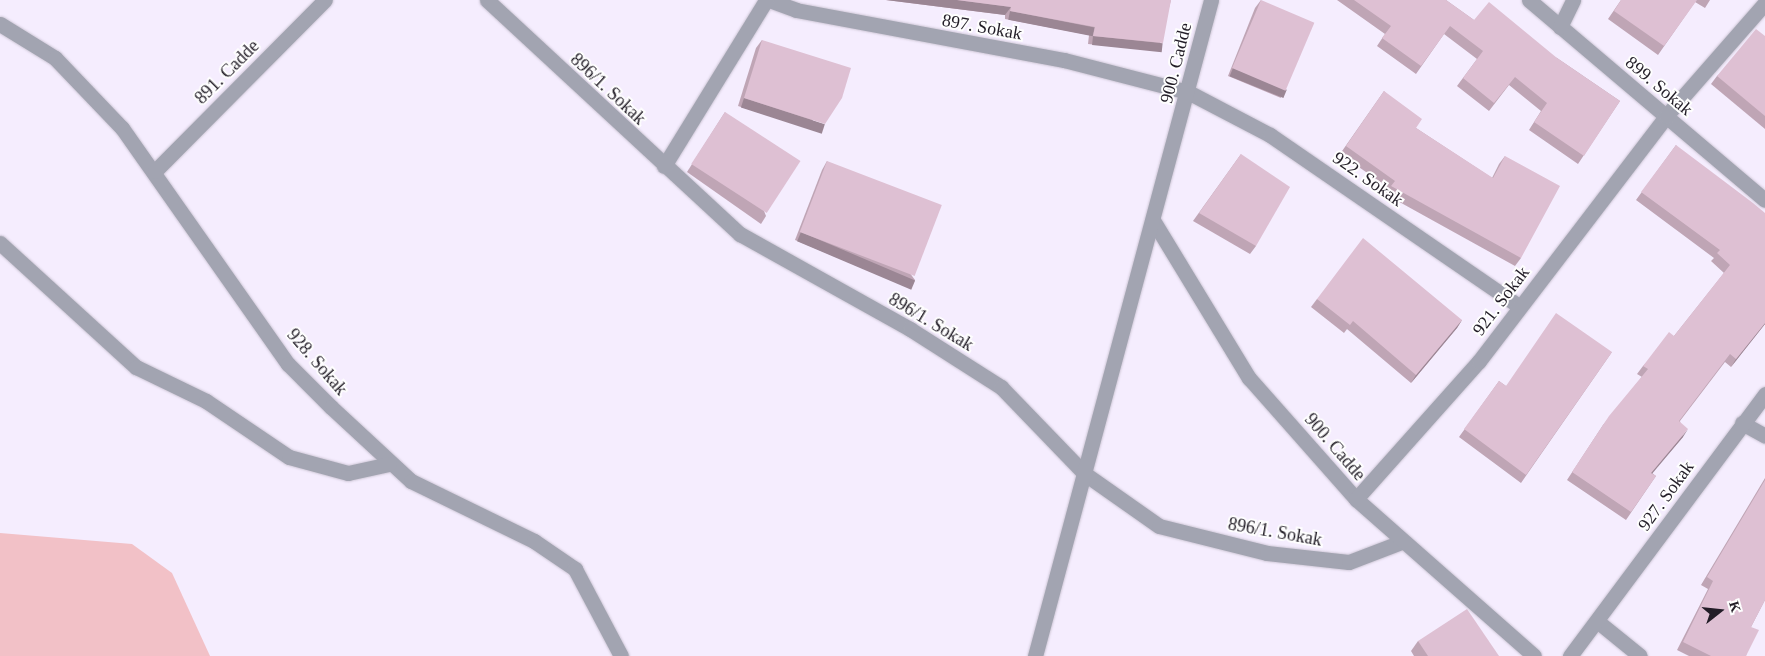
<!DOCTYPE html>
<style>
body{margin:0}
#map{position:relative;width:1765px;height:656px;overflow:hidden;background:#f5edfe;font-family:"Times New Roman",serif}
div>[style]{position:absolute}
.green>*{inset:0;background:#f2c1c7}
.roads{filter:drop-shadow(0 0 1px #cfc8d7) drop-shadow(0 0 1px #cfc8d7)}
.minor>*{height:15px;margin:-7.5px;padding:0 7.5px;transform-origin:7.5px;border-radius:7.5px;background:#a2a4b1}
.wall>*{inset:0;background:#bfa5b5}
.shaded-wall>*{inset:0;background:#9b8694;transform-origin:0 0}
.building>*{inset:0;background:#dec0d3;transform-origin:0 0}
span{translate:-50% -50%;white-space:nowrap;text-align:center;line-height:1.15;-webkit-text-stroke:4px #fefefe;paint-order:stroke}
.street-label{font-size:18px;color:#221d27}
.north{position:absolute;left:1695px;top:586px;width:50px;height:50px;-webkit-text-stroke:4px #fefefe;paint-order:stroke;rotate:74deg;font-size:14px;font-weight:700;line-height:20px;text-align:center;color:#221d27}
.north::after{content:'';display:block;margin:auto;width:18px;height:22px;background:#221d27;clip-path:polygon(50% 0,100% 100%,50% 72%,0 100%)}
</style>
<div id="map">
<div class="green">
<i style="clip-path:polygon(0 533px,132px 544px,172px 573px,210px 656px,0 656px)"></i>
</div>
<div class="roads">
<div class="minor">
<i style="left:487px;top:0;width:345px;rotate:42.8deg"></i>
<i style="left:740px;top:234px;width:195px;rotate:29.2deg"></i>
<i style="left:910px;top:329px;width:108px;rotate:32.5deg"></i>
<i style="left:1001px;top:387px;width:121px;rotate:46deg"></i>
<i style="left:1085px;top:474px;width:90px;rotate:35.1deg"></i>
<i style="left:1159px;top:526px;width:111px;rotate:14deg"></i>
<i style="left:1267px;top:553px;width:82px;rotate:6.3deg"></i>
<i style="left:1349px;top:562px;width:56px;rotate:-21deg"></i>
<i style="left:769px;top:0;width:29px;rotate:20deg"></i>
<i style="left:796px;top:10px;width:273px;rotate:10.6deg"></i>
<i style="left:1064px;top:60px;width:128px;rotate:14.5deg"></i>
<i style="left:1188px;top:92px;width:93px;rotate:27.7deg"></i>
<i style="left:1270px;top:135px;width:303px;rotate:34.5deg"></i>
<i style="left:1529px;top:0;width:309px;rotate:40.3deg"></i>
<i style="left:0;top:24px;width:65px;rotate:31.7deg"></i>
<i style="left:55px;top:58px;width:97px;rotate:46.3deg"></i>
<i style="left:122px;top:128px;width:289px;rotate:54.9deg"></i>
<i style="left:288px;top:364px;width:61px;rotate:45deg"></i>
<i style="left:331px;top:407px;width:109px;rotate:42.8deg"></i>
<i style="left:411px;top:481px;width:137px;rotate:26deg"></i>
<i style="left:534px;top:541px;width:50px;rotate:34.3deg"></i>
<i style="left:575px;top:569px;width:98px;rotate:62.1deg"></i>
<i style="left:1560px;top:27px;width:30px;rotate:-64deg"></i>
<i style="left:664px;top:166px;width:195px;rotate:-58.4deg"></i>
<i style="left:155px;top:171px;width:241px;rotate:-45.2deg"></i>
<i style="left:1154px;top:222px;width:183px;rotate:58.7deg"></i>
<i style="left:1249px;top:378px;width:162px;rotate:48.5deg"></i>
<i style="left:1356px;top:499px;width:237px;rotate:41.4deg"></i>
<i style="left:0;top:243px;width:184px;rotate:42.4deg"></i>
<i style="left:136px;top:367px;width:78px;rotate:25.9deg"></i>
<i style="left:206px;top:401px;width:100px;rotate:34deg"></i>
<i style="left:289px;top:457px;width:61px;rotate:15.2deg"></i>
<i style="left:348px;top:473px;width:42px;rotate:-12.4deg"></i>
<i style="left:1742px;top:423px;width:26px;rotate:29deg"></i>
<i style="left:1356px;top:499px;width:185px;rotate:-48.3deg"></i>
<i style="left:1479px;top:361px;width:308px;rotate:-52.6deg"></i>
<i style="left:1666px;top:116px;width:150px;rotate:-48.8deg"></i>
<i style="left:1597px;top:621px;width:55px;rotate:39.1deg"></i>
<i style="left:1035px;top:656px;width:679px;rotate:-74.98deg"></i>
<i style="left:1570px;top:656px;width:327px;rotate:-53.3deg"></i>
</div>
</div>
<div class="wall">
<i style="clip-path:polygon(886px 0,1171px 0,1158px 51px,1088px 44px,1089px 35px,1005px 19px,1005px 15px)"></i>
<i style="clip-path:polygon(1261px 0,1281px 98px,1228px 76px,1255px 8px)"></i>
<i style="clip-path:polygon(1337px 0,1446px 0,1474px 20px,1557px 58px,1620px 101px,1578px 164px,1529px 130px,1541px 111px,1509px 85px,1489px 111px,1457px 86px,1477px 59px,1444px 34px,1416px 74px,1377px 46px,1385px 34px)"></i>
<i style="clip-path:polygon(1621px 0,1710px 0,1705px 8px,1695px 2px,1658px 55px,1608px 19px)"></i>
<i style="clip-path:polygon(1765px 36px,1765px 129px,1711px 84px,1717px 76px)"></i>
<i style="clip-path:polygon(762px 40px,820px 132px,738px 106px,756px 48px)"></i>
<i style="clip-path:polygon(1384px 91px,1416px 128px,1492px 178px,1499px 164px,1505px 156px,1521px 258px,1515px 266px,1385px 194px,1389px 188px,1340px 154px)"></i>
<i style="clip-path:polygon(725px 112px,766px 216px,761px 224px,687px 172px)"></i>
<i style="clip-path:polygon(1676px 145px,1765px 324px,1731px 367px,1725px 362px,1680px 421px,1683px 437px,1652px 473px,1656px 476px,1626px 520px,1567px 480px,1603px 425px,1642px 377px,1637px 374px,1643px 366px,1674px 336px,1724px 273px,1711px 261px,1714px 258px,1636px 200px)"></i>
<i style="clip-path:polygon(1241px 154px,1256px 246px,1250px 254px,1193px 221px)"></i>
<i style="clip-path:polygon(827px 161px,915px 280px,910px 288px,795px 240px,822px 170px)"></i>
<i style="clip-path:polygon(1317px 299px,1462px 320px,1457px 328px,1411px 383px,1347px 329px,1344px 333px,1311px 307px)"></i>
<i style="clip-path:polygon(1612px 352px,1521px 483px,1459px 437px,1499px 381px,1506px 386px)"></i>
<i style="clip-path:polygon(1765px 478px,1765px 600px,1751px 627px,1746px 656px,1689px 656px,1677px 650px,1708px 589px,1701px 585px)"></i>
<i style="clip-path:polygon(1418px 641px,1499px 656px,1414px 656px,1411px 651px)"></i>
</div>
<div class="shaded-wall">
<i style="clip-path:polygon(886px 0,957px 0,1011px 7px,1005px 15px)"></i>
<i style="left:1010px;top:11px;width:86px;height:9px;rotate:11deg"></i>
<i style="left:1093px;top:36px;width:70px;height:9px;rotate:6deg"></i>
<i style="left:1233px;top:68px;width:58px;height:9px;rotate:22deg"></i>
<i style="left:744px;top:98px;width:85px;height:10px;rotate:18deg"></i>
<i style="left:801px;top:232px;width:124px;height:10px;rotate:23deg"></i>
<i style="clip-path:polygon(1462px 320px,1457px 328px,1411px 383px,1416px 375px)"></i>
<i style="clip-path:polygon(1765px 323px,1765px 324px,1731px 367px,1736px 359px)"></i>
<i style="clip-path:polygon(1688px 429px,1683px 437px,1646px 481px,1651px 473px)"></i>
</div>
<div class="building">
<i style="clip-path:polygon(957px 0,1171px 0,1163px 43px,1093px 36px,1095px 27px,1010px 11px,1011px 7px)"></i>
<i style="left:1261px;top:0;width:58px;height:74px;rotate:23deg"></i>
<i style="clip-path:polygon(1354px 0,1446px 0,1474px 20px,1489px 2px,1557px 58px,1620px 101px,1584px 156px,1534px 122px,1547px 103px,1515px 77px,1494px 103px,1463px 78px,1483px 51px,1450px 26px,1421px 66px,1382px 38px,1391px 26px)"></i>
<i style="clip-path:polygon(1621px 0,1697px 0,1664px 46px,1614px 11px)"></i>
<i style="clip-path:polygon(1756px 29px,1765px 36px,1765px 116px,1717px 76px)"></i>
<i style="clip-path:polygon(762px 40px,851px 68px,842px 98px,825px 124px,744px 98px)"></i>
<i style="clip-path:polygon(1384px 91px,1422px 119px,1416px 128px,1493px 178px,1505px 156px,1560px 186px,1521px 258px,1391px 186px,1395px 181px,1346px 146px)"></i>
<i style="left:725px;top:112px;width:90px;height:62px;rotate:33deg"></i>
<i style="clip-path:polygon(1676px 145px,1753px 203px,1765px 213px,1765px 323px,1736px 359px,1730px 354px,1679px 421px,1688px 429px,1651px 473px,1656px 476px,1631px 512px,1572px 472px,1609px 416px,1648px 369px,1643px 366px,1669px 332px,1674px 336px,1730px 265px,1717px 253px,1720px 250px,1641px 192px)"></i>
<i style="clip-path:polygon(1241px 154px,1290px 187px,1256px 246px,1199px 213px)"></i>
<i style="left:827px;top:161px;width:123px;height:76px;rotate:21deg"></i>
<i style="clip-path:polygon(1363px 238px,1462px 320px,1416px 375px,1353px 321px,1350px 325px,1317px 299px)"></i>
<i style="clip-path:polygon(1556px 313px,1612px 352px,1526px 475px,1464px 429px,1499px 381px,1506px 386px)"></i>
<i style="clip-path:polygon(1765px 480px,1765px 600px,1751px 627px,1759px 630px,1746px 656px,1711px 656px,1683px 642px,1713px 581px,1707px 577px)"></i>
<i style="clip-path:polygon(1467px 609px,1499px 656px,1428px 656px,1418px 641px)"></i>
</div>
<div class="street-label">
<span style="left:982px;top:27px;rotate:10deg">897. Sokak</span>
<span style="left:1176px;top:63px;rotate:-76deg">900. Cadde</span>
<span style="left:227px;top:72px;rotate:-45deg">891. Cadde</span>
<span style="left:1659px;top:86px;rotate:40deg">899. Sokak</span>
<span style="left:608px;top:89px;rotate:43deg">896/1. Sokak</span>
<span style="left:1368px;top:179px;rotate:35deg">922. Sokak</span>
<span style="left:1501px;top:301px;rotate:-53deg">921. Sokak</span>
<span style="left:931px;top:322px;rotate:31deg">896/1. Sokak</span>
<span style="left:317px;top:362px;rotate:49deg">928. Sokak</span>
<span style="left:1335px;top:447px;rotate:49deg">900. Cadde</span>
<span style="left:1666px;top:496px;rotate:-54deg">927. Sokak</span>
<span style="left:1275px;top:532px;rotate:10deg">896/1. Sokak</span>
</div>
<div class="north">K</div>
</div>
